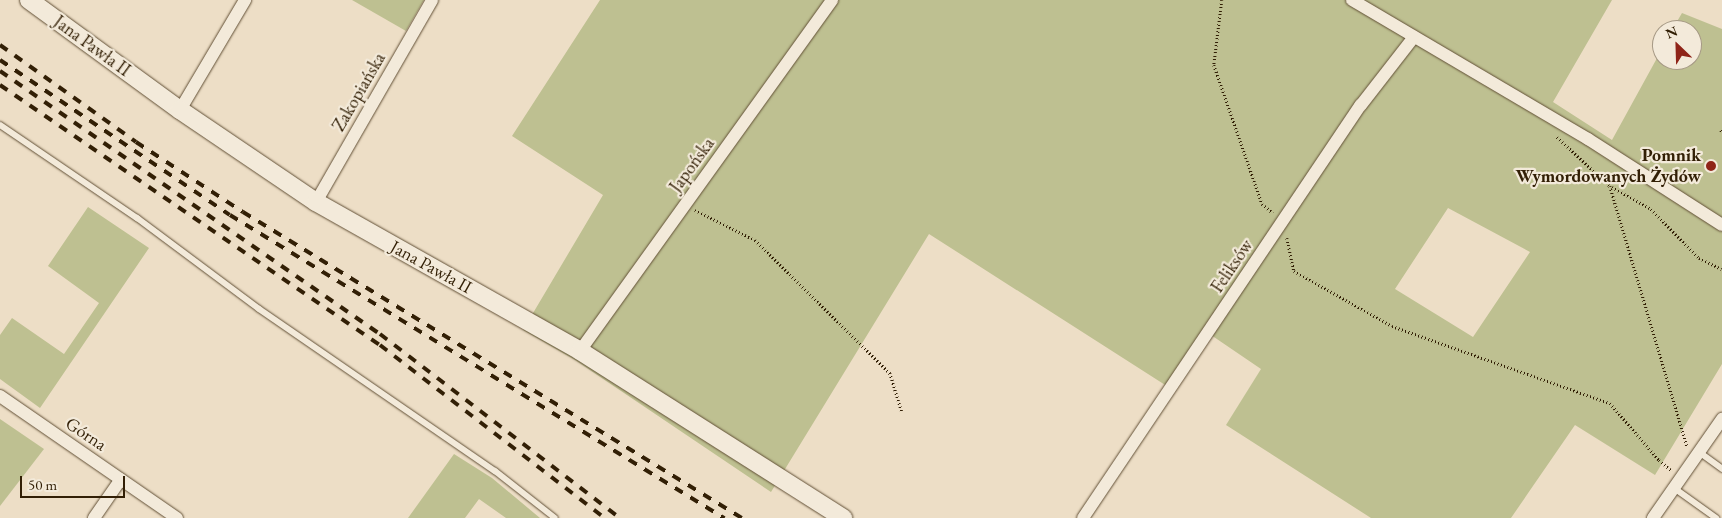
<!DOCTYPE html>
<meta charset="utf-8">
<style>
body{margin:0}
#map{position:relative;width:1722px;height:518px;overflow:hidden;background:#eddec6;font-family:"EB Garamond",serif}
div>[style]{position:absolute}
.green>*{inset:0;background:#bec091}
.path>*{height:2.5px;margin-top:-1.25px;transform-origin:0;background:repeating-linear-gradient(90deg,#321f05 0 1px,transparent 0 3.5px)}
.roads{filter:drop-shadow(0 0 1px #614f35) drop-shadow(0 0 1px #614f35)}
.lane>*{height:6px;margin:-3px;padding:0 3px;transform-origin:3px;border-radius:3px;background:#f3eada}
.street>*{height:12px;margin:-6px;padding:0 6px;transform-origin:6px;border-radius:6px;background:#f3eada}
.secondary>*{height:18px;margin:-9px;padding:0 9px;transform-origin:9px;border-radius:9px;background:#f3eada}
.rail>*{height:4px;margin-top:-2px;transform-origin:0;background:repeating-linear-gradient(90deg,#321f05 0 9px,transparent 0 18px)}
.dots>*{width:14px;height:14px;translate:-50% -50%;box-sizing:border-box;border:2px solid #f3eada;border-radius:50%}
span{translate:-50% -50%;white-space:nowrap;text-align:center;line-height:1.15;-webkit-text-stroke:4.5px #f3eada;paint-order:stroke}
.street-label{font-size:18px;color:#321f05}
.poi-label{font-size:18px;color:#321f05;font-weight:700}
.right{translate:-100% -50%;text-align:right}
.north{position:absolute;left:1652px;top:20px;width:50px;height:50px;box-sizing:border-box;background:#f3eada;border:1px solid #a69985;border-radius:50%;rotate:336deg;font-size:14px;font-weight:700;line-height:20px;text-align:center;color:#321f05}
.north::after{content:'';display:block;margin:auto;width:18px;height:22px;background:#8f2418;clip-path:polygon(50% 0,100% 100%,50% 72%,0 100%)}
.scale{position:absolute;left:20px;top:476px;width:105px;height:22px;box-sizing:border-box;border:2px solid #321f05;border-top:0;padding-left:6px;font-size:15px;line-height:18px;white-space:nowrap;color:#321f05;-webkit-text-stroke:4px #f3eada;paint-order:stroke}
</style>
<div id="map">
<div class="green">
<i style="clip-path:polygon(352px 0,424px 0,406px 31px)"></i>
<i style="clip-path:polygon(evenodd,600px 0,1612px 0,1553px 102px,1612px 140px,1662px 49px,1662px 60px,1692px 60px,1692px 30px,1672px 30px,1682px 13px,1722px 29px,1722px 364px,1655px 475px,1575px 425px,1511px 518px,1371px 518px,1226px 425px,1261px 369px,1211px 335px,1173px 390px,929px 234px,771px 492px,575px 360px,523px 330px,603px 195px,512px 136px,600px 0,1448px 208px,1530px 252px,1473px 337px,1395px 289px,1448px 208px)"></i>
<i style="clip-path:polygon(88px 207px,149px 248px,40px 408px,0 379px,0 335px,12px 318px,64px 354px,99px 303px,48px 266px)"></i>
<i style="clip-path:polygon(0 419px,44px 449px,0 506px)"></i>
<i style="clip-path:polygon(454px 454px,492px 478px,540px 518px,506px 518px,479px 499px,465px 518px,408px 518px)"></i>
</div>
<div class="path">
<i style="left:1222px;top:0;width:65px;rotate:97deg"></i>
<i style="left:1214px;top:65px;width:147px;rotate:70.9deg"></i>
<i style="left:1262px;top:204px;width:14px;rotate:39deg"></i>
<i style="left:1721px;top:130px;width:2px;rotate:63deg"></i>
<i style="left:1557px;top:137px;width:72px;rotate:42.8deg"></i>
<i style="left:1610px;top:186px;width:271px;rotate:73.5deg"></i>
<i style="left:1612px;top:187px;width:45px;rotate:29.4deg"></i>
<i style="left:1651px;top:209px;width:69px;rotate:45.6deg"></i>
<i style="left:1699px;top:258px;width:25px;rotate:26deg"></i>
<i style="left:695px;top:210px;width:67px;rotate:26.6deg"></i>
<i style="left:755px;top:240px;width:190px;rotate:44.6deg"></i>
<i style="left:890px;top:373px;width:41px;rotate:72.9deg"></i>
<i style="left:1287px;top:238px;width:34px;rotate:78deg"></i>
<i style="left:1294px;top:271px;width:112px;rotate:29.3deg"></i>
<i style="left:1392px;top:326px;width:231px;rotate:19.5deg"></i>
<i style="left:1610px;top:403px;width:75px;rotate:49.3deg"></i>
<i style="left:1659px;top:460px;width:17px;rotate:40deg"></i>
</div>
<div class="roads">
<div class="lane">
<i style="left:0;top:125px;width:166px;rotate:34.2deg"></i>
<i style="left:137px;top:218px;width:152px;rotate:36.7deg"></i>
<i style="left:259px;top:309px;width:286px;rotate:34.5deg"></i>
<i style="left:495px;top:471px;width:76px;rotate:38.1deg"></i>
<i style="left:1699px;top:452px;width:29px;rotate:36deg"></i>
<i style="left:1674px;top:488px;width:52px;rotate:35.5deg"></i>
</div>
<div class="street">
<i style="left:1352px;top:0;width:274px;rotate:30.5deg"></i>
<i style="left:1588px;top:139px;width:159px;rotate:32.7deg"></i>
<i style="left:180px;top:110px;width:128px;rotate:-59.4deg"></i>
<i style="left:316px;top:202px;width:233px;rotate:-60.1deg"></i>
<i style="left:580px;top:351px;width:432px;rotate:-54.3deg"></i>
<i style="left:0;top:396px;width:215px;rotate:34.6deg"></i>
<i style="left:94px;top:518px;width:47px;rotate:-55.3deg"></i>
<i style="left:1083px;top:518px;width:498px;rotate:-56.1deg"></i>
<i style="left:1361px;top:105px;width:86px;rotate:-52.1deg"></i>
<i style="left:1653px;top:518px;width:121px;rotate:-55.1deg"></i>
</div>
<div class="secondary">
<i style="left:29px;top:0;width:187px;rotate:36.1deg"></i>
<i style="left:180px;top:110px;width:164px;rotate:34.1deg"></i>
<i style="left:316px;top:202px;width:303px;rotate:29.4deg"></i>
<i style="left:580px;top:351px;width:312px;rotate:32.4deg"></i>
</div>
</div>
<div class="rail">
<i style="left:0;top:45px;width:167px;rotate:35.5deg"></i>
<i style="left:136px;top:142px;width:128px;rotate:33.2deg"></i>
<i style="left:243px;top:212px;width:585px;rotate:31.52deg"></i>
<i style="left:0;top:60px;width:277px;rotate:34deg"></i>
<i style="left:230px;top:215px;width:580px;rotate:31.52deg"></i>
<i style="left:0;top:71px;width:462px;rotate:34.7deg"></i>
<i style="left:380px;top:334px;width:302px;rotate:37.5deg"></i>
<i style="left:0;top:85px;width:460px;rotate:34.4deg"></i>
<i style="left:380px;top:345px;width:284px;rotate:37.6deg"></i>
</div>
<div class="dots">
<i style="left:1711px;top:166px;background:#8f2418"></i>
</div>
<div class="street-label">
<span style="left:92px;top:46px;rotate:36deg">Jana Pawła II</span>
<span style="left:359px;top:92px;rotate:-60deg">Zakopiańska</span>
<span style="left:692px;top:165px;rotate:-54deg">Japońska</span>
<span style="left:1232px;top:266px;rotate:-56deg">Feliksów</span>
<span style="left:431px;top:267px;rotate:29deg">Jana Pawła II</span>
<span style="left:86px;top:434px;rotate:34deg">Górna</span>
</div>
<div class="poi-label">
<span class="right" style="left:1701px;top:166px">Pomnik<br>Wymordowanych Żydów</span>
</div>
<div class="north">N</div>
<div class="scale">50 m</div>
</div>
